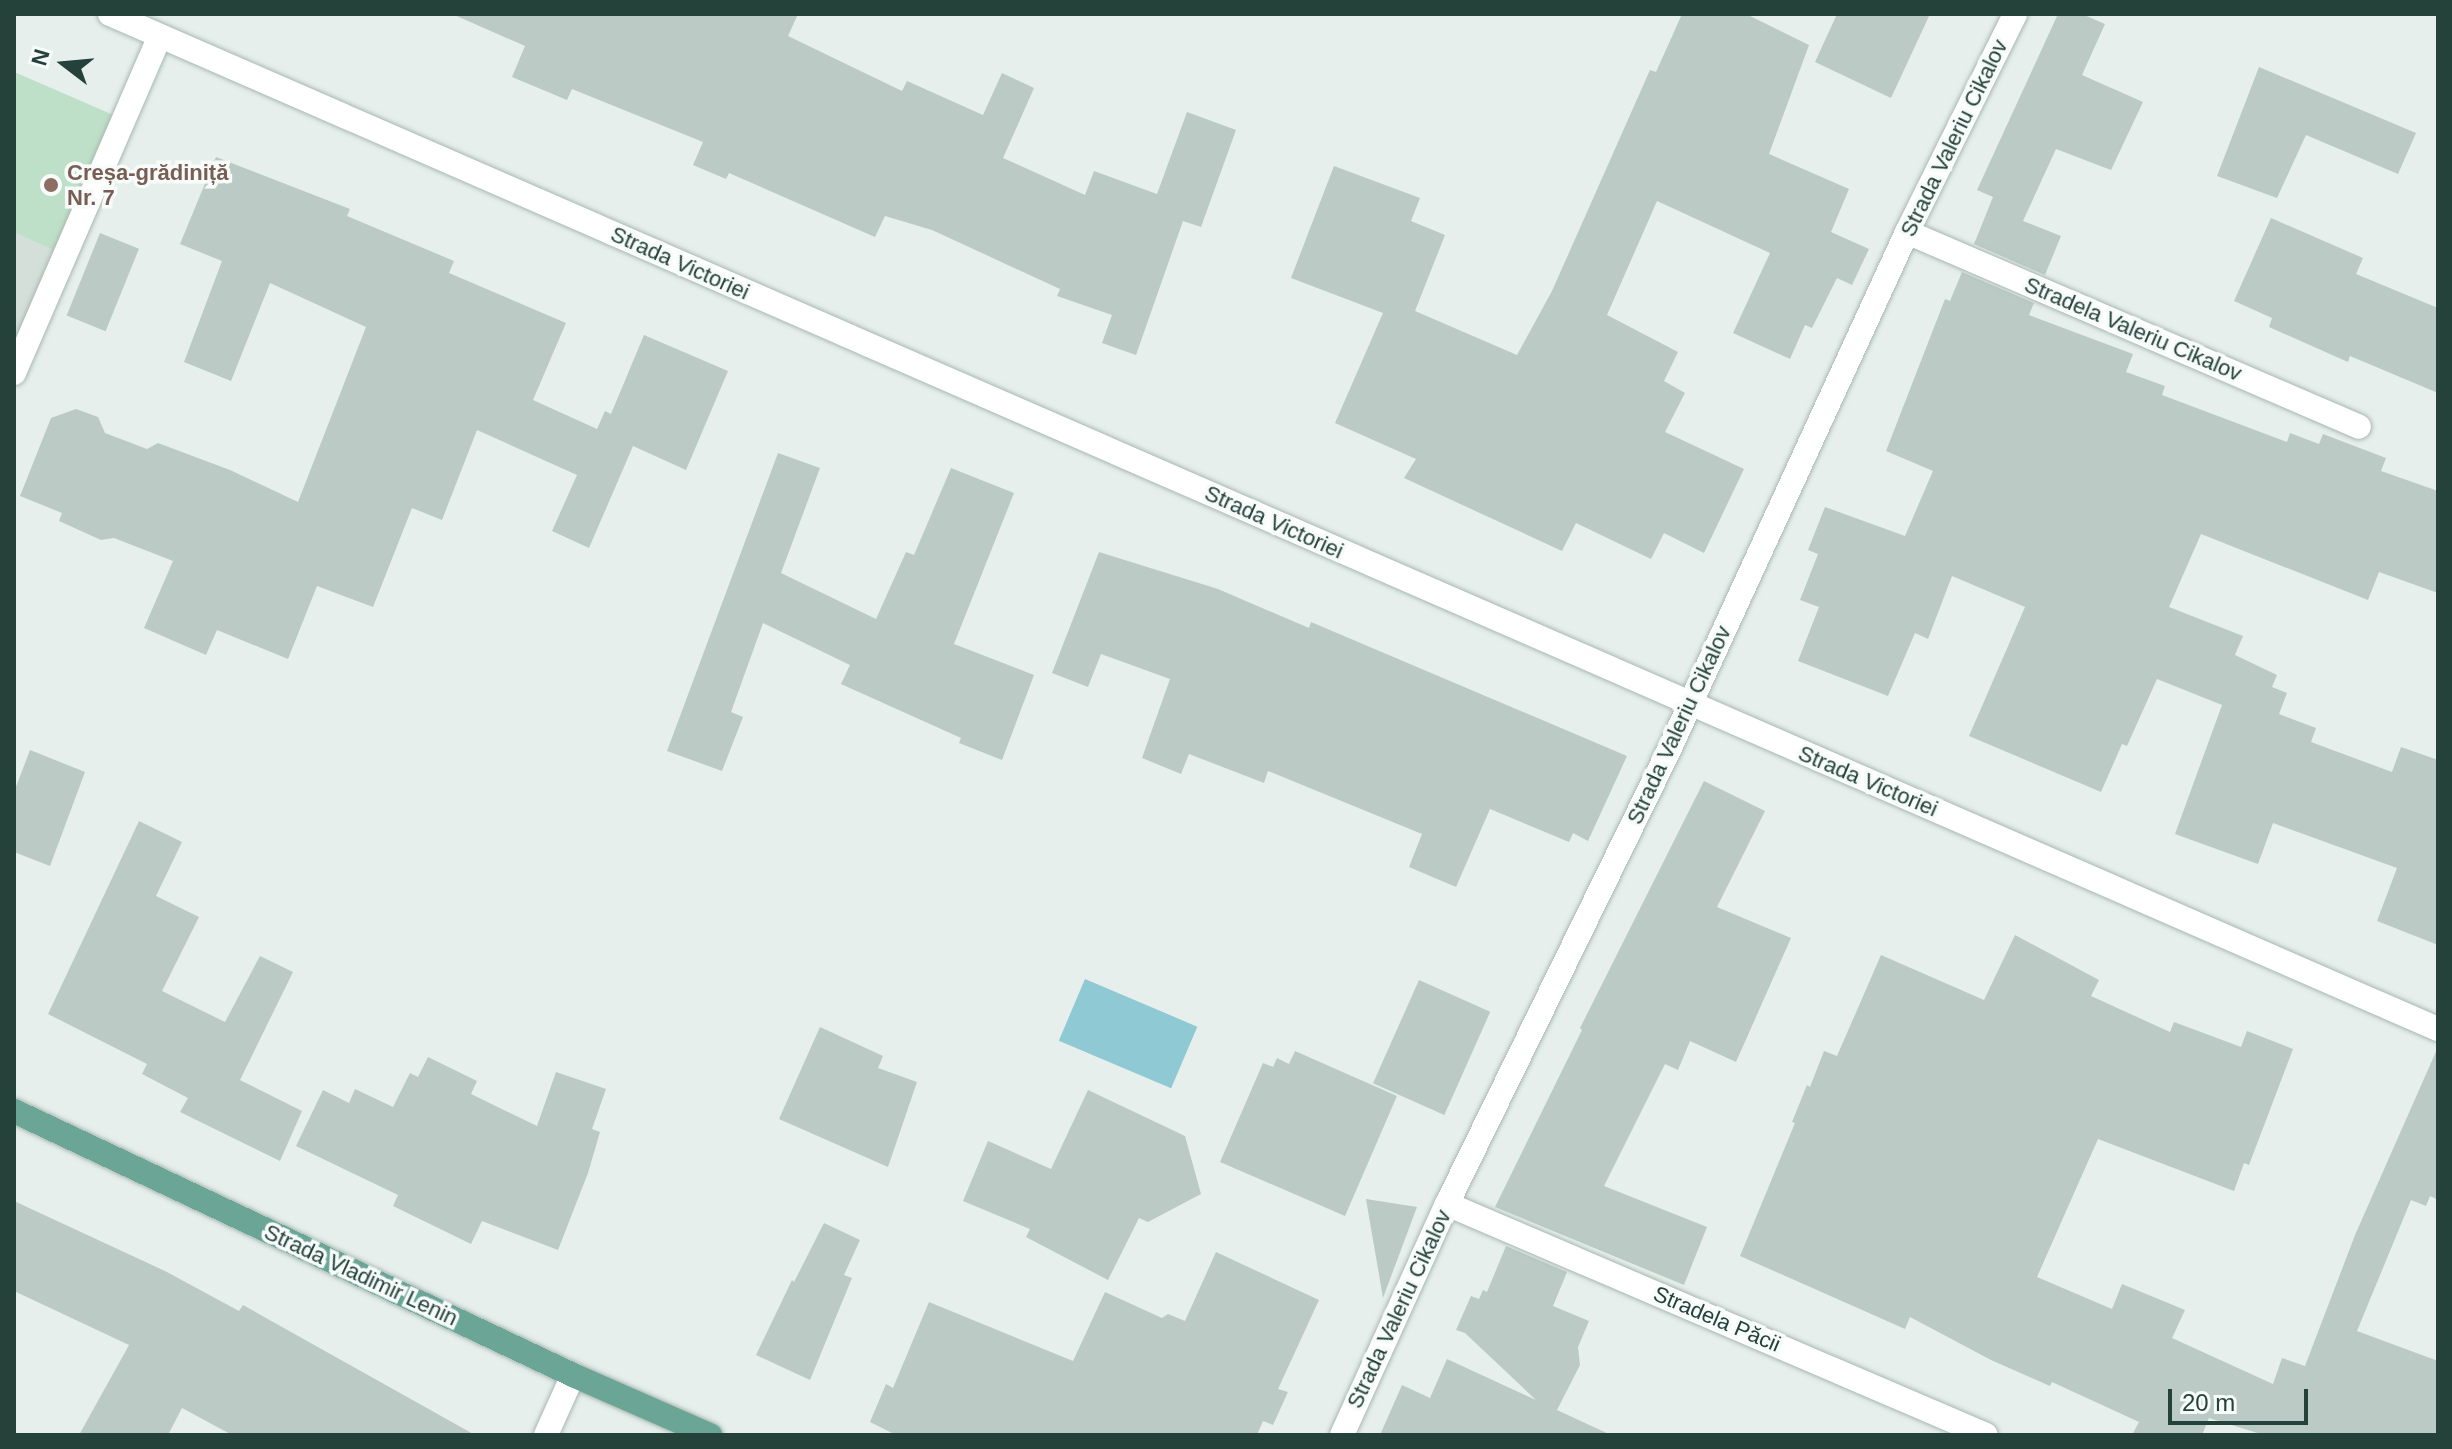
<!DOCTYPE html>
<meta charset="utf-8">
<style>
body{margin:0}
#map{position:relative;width:2452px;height:1449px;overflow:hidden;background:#e6efeb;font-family:Arial,sans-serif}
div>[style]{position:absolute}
.built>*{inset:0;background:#d4dfda}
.green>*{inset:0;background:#bfe0c8}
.water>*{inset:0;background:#8ec9d4;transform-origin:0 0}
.building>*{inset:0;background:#bbcac4;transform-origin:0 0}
.roads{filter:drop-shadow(0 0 2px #a8b8b2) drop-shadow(0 0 2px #a8b8b2)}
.minor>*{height:24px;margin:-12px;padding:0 12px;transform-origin:12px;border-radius:12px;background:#fff}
.major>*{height:24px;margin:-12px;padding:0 12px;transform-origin:12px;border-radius:12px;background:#6aa596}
.dots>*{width:22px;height:22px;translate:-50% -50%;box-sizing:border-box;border:4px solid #f7fbf9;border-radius:50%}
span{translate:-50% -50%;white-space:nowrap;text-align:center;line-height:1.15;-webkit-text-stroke:7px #f7fbf9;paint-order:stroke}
.street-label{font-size:22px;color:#24423a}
.education-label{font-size:22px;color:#785e54;font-weight:700}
.left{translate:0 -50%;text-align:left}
.frame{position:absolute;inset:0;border:16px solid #24423a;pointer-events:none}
.north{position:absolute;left:24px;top:24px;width:80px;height:80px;-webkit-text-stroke:6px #f7fbf9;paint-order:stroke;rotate:286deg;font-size:22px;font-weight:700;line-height:32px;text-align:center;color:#24423a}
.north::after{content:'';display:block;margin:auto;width:28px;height:36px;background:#24423a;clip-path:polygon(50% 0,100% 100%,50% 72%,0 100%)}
.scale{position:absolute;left:2168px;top:1389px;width:140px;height:36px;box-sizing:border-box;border:4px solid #24423a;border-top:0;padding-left:10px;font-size:24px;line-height:28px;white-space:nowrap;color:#24423a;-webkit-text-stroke:6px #f7fbf9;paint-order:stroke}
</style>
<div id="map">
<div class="built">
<i style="clip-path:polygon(14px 72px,120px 118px,14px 345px)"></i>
</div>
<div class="green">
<i style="clip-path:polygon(14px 72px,120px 118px,58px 252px,14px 232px)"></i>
</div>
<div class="water">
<i style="left:1085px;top:979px;width:122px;height:67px;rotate:23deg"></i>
</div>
<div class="building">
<i style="clip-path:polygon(452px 14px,798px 14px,788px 36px,902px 91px,907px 81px,983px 115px,1002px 73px,1034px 88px,1003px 158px,1085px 195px,1094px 171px,1157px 194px,1187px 112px,1236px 130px,1201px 227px,1183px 221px,1136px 355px,1102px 343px,1112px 315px,1057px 296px,1060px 289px,932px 230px,885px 216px,875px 237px,729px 173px,726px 179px,693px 165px,703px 142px,572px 89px,567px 100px,512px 77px,525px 46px)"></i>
<i style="clip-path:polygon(1682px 14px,1746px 14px,1809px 45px,1769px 154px,1849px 189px,1831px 232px,1869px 249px,1852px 285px,1837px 278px,1812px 328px,1805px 325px,1790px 359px,1733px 333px,1770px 253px,1657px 201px,1607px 315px,1678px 352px,1664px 381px,1685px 393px,1665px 432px,1744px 469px,1704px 553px,1664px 533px,1651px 559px,1576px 523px,1562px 551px,1404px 478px,1416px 459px,1335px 423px,1383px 313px,1291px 278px,1334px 166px,1420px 198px,1411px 221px,1445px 235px,1415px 311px,1517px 355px,1552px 291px,1650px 70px,1656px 72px)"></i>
<i style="clip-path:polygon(1837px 14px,1930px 14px,1891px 98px,1815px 62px)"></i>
<i style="clip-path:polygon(2058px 14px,2082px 14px,2105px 24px,2082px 75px,2143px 102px,2111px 170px,2056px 149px,2023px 221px,2061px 236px,2045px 275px,1974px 244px,1993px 197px,1977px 190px)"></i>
<i style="clip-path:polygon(2259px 67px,2416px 133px,2398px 174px,2306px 135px,2277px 198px,2217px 176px)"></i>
<i style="clip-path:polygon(216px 157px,350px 209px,347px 216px,454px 261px,449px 273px,566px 323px,533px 400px,597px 429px,605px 411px,611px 414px,644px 335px,728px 371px,686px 470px,633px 446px,589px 548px,552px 531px,577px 475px,477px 430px,442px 520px,412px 508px,373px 607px,317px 586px,288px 659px,217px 630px,206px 655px,144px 628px,173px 561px,114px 538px,101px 540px,59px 521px,62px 513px,20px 496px,51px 418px,76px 409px,98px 417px,105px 433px,147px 449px,158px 443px,230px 470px,298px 502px,366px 327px,270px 283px,231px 381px,184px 362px,222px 261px,180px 244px)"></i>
<i style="clip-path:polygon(2271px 218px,2363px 258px,2356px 274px,2438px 308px,2438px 393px,2350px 356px,2348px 362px,2269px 327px,2272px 318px,2234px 301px)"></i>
<i style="left:100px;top:233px;width:42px;height:89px;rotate:22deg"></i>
<i style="clip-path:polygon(1962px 272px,2034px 303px,2029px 315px,2133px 354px,2126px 372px,2165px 386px,2162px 395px,2287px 442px,2290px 433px,2319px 444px,2323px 434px,2386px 458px,2381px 471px,2438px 491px,2438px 593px,2379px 572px,2368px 600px,2201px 534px,2169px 607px,2243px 636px,2235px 655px,2277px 675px,2272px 687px,2287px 693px,2279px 714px,2316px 728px,2311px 742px,2392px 772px,2401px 747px,2438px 760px,2438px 945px,2377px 921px,2397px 868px,2273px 823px,2258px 864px,2175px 834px,2222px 705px,2157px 679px,2127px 746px,2122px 744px,2101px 792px,1969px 736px,2025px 607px,1952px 576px,1928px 639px,1915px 633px,1888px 696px,1798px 661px,1819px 607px,1800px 600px,1818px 554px,1808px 550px,1825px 507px,1905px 536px,1933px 471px,1886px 451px,1945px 299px,1950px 301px)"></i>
<i style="clip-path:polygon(778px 453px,820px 468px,781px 573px,876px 619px,906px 552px,914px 555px,951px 468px,1014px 493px,954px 644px,1034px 675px,1002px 760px,959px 743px,961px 738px,841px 684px,850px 665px,763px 623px,731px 712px,743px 717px,722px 771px,667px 751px)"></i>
<i style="clip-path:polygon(1099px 552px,1218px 589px,1309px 628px,1311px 622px,1627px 756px,1588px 841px,1573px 833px,1569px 842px,1490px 809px,1456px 887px,1409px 867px,1422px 834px,1268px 771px,1264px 783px,1189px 754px,1181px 774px,1142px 758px,1170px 679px,1101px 654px,1088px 687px,1052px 673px)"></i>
<i style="clip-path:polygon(30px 750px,85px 772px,50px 866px,14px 852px,14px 792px)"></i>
<i style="clip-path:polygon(1704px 781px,1765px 811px,1717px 907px,1791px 938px,1736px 1062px,1690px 1041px,1678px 1070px,1665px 1064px,1604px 1186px,1707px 1227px,1684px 1285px,1495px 1207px,1582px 1030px,1580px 1028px)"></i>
<i style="clip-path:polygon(139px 821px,182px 842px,156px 896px,199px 917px,162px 991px,225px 1022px,260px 956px,293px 972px,240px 1080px,302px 1111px,280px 1161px,180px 1112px,188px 1098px,142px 1074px,147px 1064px,48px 1014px)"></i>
<i style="clip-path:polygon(2015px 935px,2099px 980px,2091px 996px,2170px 1032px,2174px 1022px,2241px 1047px,2247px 1031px,2293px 1049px,2249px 1165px,2244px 1163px,2234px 1191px,2098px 1139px,2037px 1277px,2112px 1309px,2122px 1284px,2185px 1310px,2172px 1338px,2273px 1384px,2282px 1358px,2305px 1366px,2355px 1235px,2438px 1047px,2438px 1200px,2430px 1196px,2426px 1206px,2411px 1200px,2357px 1331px,2438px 1361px,2438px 1435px,2264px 1435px,2209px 1418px,2202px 1435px,2132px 1435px,2139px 1422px,2052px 1382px,2050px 1386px,1991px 1360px,1910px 1317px,1905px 1329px,1740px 1256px,1795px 1123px,1792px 1122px,1807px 1085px,1810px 1087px,1824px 1051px,1837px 1056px,1881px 955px,1984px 1000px)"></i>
<i style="left:1419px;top:980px;width:78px;height:113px;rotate:24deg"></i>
<i style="clip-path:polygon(820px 1027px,883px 1056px,878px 1068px,917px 1082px,888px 1167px,779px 1119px)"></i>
<i style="clip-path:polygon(1295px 1051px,1397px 1096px,1345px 1216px,1220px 1162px,1263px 1063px,1273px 1067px,1277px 1058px,1289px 1064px)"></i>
<i style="clip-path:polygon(428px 1057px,477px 1081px,471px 1094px,537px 1126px,556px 1072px,606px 1089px,592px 1129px,600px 1132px,588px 1173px,558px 1250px,482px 1221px,471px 1244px,393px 1206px,398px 1195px,296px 1146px,323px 1090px,349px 1103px,355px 1089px,393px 1107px,410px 1073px,418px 1077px)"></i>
<i style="clip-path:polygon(1088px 1090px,1185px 1136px,1201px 1194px,1148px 1222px,1139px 1218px,1108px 1280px,1026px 1237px,1030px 1229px,963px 1201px,988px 1141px,1051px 1169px)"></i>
<i style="clip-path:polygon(1366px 1199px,1417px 1207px,1383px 1298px)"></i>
<i style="clip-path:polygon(14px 1201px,165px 1271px,239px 1311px,243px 1305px,475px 1435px,232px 1435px,182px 1408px,168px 1435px,79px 1435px,129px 1345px,14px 1291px)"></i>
<i style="clip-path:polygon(824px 1223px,860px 1240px,844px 1275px,852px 1278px,810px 1380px,756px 1355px,792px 1280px,794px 1282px)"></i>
<i style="clip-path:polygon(1506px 1246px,1567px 1272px,1553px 1306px,1589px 1321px,1578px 1347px,1580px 1365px,1557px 1410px,1611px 1435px,1380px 1435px,1402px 1385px,1430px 1398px,1447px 1359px,1536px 1400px,1465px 1333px,1456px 1330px,1471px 1296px,1479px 1299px,1483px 1290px,1487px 1292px)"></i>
<i style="clip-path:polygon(1216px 1252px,1319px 1300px,1278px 1389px,1288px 1392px,1273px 1425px,1263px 1421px,1257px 1435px,896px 1435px,870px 1422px,886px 1384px,893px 1388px,929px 1302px,1073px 1361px,1105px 1292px,1162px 1318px,1168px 1314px,1185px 1321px)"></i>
</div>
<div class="roads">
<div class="minor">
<i style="left:110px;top:14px;width:2540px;rotate:23.56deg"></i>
<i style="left:1907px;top:232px;width:492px;rotate:23.3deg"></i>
<i style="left:14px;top:373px;width:367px;rotate:-66.6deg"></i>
<i style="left:1447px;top:1204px;width:586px;rotate:23.2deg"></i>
<i style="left:546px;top:1435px;width:66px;rotate:-65.8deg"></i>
<i style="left:1342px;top:1435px;width:254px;rotate:-65.6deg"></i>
<i style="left:1447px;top:1204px;width:508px;rotate:-63.94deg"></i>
<i style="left:1670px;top:748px;width:568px;rotate:-65.33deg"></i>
<i style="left:1907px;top:232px;width:243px;rotate:-63.6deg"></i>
</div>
<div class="major">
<i style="left:14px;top:1111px;width:618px;rotate:25.28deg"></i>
<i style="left:573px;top:1375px;width:150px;rotate:23.7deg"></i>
</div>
</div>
<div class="dots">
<i style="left:51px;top:185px;background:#8d6e63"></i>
</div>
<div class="street-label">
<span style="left:1954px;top:138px;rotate:-64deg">Strada Valeriu Cikalov</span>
<span style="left:680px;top:263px;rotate:24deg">Strada Victoriei</span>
<span style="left:2133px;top:329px;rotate:23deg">Stradela Valeriu Cikalov</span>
<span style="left:1274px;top:522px;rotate:24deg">Strada Victoriei</span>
<span style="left:1679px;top:725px;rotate:-65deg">Strada Valeriu Cikalov</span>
<span style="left:1868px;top:781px;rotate:23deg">Strada Victoriei</span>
<span style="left:361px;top:1275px;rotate:25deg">Strada Vladimir Lenin</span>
<span style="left:1399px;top:1309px;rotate:-65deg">Strada Valeriu Cikalov</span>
<span style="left:1717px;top:1319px;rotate:23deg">Stradela Păcii</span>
</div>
<div class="education-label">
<span class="left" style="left:67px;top:185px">Creșa-grădiniță<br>Nr. 7</span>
</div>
<div class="frame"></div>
<div class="north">N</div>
<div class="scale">20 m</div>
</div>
